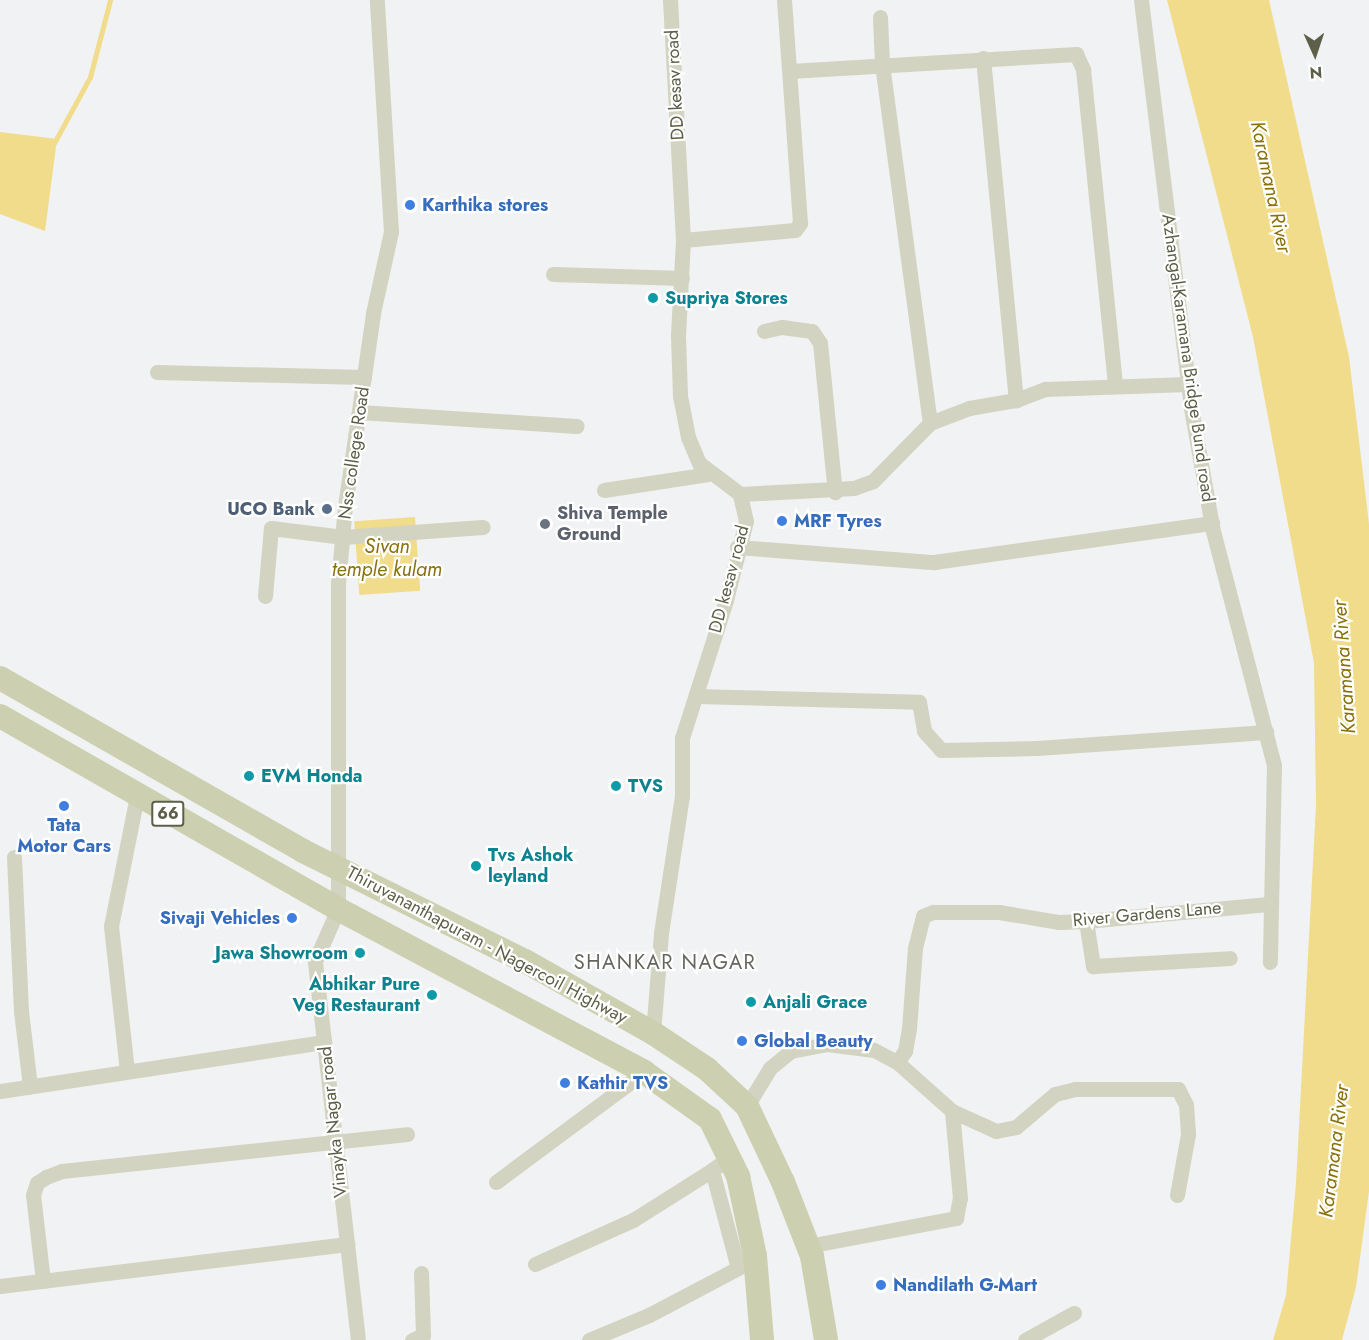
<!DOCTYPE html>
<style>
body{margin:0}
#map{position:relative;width:1369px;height:1340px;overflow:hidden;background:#f1f2f3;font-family:Jost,sans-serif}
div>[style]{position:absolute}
.water>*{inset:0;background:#f0dc8a;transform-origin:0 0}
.stream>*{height:5px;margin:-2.5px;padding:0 2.5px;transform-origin:2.5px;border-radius:2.5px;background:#f0dc8a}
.street>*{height:15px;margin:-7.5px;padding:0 7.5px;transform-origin:7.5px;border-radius:7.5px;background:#d2d3c1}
.primary>*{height:24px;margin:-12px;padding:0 12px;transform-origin:12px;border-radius:12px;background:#cdd0b0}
.dots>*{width:16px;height:16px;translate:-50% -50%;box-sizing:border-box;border:3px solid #fff;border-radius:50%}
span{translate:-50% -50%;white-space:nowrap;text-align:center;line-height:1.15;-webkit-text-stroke:4.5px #fff;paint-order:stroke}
.shield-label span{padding:2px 4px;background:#fff;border:2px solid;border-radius:4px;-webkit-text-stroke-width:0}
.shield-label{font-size:16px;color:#5d5f48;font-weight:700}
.street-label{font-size:18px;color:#5d5f48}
.shop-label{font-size:18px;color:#366cbe;font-weight:700}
.left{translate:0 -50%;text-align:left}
.right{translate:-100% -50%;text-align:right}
.culture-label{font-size:18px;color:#0d838f;font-weight:700}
.service-label{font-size:18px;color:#4e5e75;font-weight:700}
.worship-label{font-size:18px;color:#5b616d;font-weight:700}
.water-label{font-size:20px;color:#8a720a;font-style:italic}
.neighbourhood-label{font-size:20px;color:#65665d;letter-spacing:1.5px}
.north{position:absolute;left:1285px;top:24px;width:60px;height:60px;-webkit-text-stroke:4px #fff;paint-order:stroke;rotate:177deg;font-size:16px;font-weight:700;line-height:24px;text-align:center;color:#5d5f48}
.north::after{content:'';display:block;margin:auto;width:21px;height:27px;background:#5d5f48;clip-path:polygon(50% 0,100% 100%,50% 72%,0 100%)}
</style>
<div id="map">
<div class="water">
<i style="clip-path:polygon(1167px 0,1269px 0,1349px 357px,1369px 524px,1369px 1191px,1356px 1287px,1342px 1340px,1273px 1340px,1286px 1295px,1296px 1183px,1316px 805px,1314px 663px,1253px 337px)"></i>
<i style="clip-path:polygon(0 132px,57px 139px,45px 231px,0 214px)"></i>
<i style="left:415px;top:517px;width:74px;height:61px;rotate:86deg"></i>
</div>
<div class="stream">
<i style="left:54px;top:143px;width:75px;rotate:-61.4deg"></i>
<i style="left:90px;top:77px;width:80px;rotate:-75.4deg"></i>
</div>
<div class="street">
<i style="left:1141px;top:0;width:411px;rotate:83deg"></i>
<i style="left:1191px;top:408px;width:125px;rotate:79.9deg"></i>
<i style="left:1213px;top:531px;width:242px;rotate:75.4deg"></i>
<i style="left:1274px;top:765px;width:197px;rotate:91.2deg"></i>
<i style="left:880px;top:17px;width:47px;rotate:87.6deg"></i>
<i style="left:882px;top:64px;width:362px;rotate:82.4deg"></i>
<i style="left:983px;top:58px;width:344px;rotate:84.5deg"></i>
<i style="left:790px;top:71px;width:287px;rotate:-3.4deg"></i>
<i style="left:1076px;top:54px;width:17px;rotate:65deg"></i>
<i style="left:1083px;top:69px;width:317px;rotate:84.2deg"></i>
<i style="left:683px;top:240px;width:112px;rotate:-5.1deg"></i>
<i style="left:795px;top:230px;width:9px;rotate:-54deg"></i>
<i style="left:800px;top:223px;width:224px;rotate:-94.1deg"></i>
<i style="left:553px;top:274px;width:129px;rotate:1.8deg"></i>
<i style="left:764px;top:331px;width:18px;rotate:-13deg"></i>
<i style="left:782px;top:327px;width:30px;rotate:8deg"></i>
<i style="left:812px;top:331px;width:14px;rotate:56deg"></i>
<i style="left:820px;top:343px;width:150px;rotate:84.3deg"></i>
<i style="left:157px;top:372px;width:207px;rotate:1.4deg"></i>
<i style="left:359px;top:412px;width:218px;rotate:3.7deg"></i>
<i style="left:604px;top:490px;width:105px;rotate:-8.7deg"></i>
<i style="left:740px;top:494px;width:114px;rotate:-3deg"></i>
<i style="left:854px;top:488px;width:20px;rotate:-20deg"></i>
<i style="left:873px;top:481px;width:81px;rotate:-45.5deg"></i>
<i style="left:930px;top:423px;width:42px;rotate:-21deg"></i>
<i style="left:969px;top:408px;width:48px;rotate:-9.7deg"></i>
<i style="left:1016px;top:400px;width:31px;rotate:-21deg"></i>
<i style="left:1045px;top:389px;width:143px;rotate:-2deg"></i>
<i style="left:737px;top:547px;width:198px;rotate:4.4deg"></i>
<i style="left:934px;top:562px;width:281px;rotate:-8deg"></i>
<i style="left:265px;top:596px;width:68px;rotate:-85deg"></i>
<i style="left:271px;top:528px;width:73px;rotate:7.1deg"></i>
<i style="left:343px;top:537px;width:140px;rotate:-4.1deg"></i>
<i style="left:696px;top:696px;width:223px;rotate:1.5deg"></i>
<i style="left:919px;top:702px;width:29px;rotate:80deg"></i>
<i style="left:924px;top:731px;width:25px;rotate:48deg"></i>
<i style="left:941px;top:750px;width:96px;rotate:-1.2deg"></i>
<i style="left:1037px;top:748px;width:230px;rotate:-4deg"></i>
<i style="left:14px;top:857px;width:154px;rotate:87.4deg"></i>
<i style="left:21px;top:1011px;width:76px;rotate:83.2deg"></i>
<i style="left:1086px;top:921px;width:46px;rotate:81.2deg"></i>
<i style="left:1093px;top:966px;width:137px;rotate:-3.3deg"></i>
<i style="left:653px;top:1033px;width:100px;rotate:-85.4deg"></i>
<i style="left:661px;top:933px;width:139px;rotate:-81.3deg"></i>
<i style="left:682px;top:796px;width:58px;rotate:-90deg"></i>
<i style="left:682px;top:738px;width:145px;rotate:-72.3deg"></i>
<i style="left:726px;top:600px;width:81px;rotate:-75.8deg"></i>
<i style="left:746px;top:521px;width:28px;rotate:-103deg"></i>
<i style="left:740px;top:494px;width:51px;rotate:-142.9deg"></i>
<i style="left:699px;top:463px;width:28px;rotate:-113deg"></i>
<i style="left:688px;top:437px;width:42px;rotate:-101deg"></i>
<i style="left:680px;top:396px;width:61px;rotate:-91.9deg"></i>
<i style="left:678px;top:335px;width:95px;rotate:-87deg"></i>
<i style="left:683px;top:240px;width:240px;rotate:-93.1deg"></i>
<i style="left:897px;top:1062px;width:14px;rotate:-54deg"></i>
<i style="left:905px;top:1051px;width:22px;rotate:-80deg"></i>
<i style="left:909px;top:1029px;width:81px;rotate:-85.8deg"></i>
<i style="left:915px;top:948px;width:33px;rotate:-76deg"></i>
<i style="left:923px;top:916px;width:11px;rotate:-22deg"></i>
<i style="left:933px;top:912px;width:66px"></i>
<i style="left:999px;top:912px;width:61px;rotate:9.5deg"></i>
<i style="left:1059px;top:922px;width:27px;rotate:-2deg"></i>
<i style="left:1086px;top:921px;width:186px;rotate:-5.3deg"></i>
<i style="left:127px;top:1071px;width:146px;rotate:-96.3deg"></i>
<i style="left:111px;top:926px;width:133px;rotate:-78.7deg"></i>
<i style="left:0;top:1091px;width:328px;rotate:-8.6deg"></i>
<i style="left:747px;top:1106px;width:44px;rotate:-58.8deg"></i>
<i style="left:770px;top:1068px;width:27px;rotate:-39deg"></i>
<i style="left:791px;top:1051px;width:37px;rotate:-11deg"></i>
<i style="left:827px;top:1044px;width:47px;rotate:7.3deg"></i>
<i style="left:874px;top:1050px;width:26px;rotate:28deg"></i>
<i style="left:897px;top:1062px;width:74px;rotate:41.7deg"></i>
<i style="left:952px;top:1111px;width:48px;rotate:24.4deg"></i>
<i style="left:996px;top:1131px;width:20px;rotate:-11deg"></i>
<i style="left:1016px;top:1127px;width:51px;rotate:-40.2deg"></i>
<i style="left:1055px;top:1094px;width:21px;rotate:-14deg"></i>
<i style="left:1075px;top:1089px;width:103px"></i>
<i style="left:1178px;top:1089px;width:18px;rotate:63deg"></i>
<i style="left:1186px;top:1105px;width:29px;rotate:86deg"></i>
<i style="left:1188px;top:1134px;width:62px;rotate:100.2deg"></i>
<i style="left:496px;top:1182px;width:184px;rotate:-36.6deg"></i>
<i style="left:808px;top:1246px;width:151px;rotate:-10.7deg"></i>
<i style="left:956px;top:1218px;width:20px;rotate:-79deg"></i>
<i style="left:960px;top:1198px;width:87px;rotate:-95.3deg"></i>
<i style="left:535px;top:1264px;width:107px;rotate:-24.2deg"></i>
<i style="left:633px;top:1220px;width:93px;rotate:-32.3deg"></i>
<i style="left:43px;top:1281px;width:87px;rotate:-96.6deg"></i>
<i style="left:33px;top:1195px;width:13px;rotate:-72deg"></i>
<i style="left:37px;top:1183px;width:11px;rotate:-34deg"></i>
<i style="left:46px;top:1177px;width:17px;rotate:-21deg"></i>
<i style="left:62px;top:1171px;width:347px;rotate:-6.1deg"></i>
<i style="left:0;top:1286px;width:350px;rotate:-6.9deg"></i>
<i style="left:358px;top:1340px;width:381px;rotate:-96.5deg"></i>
<i style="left:315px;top:961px;width:57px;rotate:-66.1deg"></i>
<i style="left:338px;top:909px;width:325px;rotate:-90deg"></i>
<i style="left:338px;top:584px;width:78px;rotate:-84.9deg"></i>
<i style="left:345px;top:506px;width:195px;rotate:-81.7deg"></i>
<i style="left:373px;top:313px;width:83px;rotate:-77.5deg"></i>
<i style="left:391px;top:232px;width:232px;rotate:-93.5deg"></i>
<i style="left:412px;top:1340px;width:12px;rotate:-24deg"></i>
<i style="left:423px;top:1335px;width:62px;rotate:-91.8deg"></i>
<i style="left:589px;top:1340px;width:65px;rotate:-22.6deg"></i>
<i style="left:649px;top:1315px;width:101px;rotate:-27.8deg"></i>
<i style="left:738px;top:1268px;width:101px;rotate:-104.9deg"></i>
<i style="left:712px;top:1170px;width:21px;rotate:-35deg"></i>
<i style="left:1025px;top:1340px;width:56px;rotate:-28.9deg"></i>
</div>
<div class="primary">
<i style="left:0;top:678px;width:349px;rotate:29.7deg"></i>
<i style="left:303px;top:851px;width:248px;rotate:26.4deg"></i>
<i style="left:525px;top:961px;width:147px;rotate:29.4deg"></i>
<i style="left:653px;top:1033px;width:65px;rotate:33.7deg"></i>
<i style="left:707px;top:1069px;width:54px;rotate:42.8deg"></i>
<i style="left:747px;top:1106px;width:84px;rotate:64.7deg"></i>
<i style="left:783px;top:1182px;width:79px;rotate:68.6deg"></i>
<i style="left:812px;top:1256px;width:85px;rotate:80.5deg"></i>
<i style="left:0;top:716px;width:389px;rotate:29.7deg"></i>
<i style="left:338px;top:909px;width:347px;rotate:28deg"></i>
<i style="left:644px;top:1072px;width:81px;rotate:35.5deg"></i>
<i style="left:710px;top:1119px;width:64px;rotate:63.8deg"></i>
<i style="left:738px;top:1176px;width:82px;rotate:78deg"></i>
<i style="left:755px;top:1256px;width:84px;rotate:85.2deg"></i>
</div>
<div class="dots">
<i style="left:410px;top:205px;background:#3f7fe0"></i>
<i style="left:653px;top:298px;background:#0f9aa8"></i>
<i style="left:327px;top:509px;background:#5c6f8a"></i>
<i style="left:782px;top:521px;background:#3f7fe0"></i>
<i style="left:545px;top:524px;background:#6b7280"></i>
<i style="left:249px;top:776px;background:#0f9aa8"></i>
<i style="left:616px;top:786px;background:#0f9aa8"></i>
<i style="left:64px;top:806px;background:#3f7fe0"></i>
<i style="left:476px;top:866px;background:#0f9aa8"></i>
<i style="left:292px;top:918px;background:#3f7fe0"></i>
<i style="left:360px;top:953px;background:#0f9aa8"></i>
<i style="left:432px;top:995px;background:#0f9aa8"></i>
<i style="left:751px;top:1002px;background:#0f9aa8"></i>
<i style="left:742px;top:1041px;background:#3f7fe0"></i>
<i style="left:565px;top:1083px;background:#3f7fe0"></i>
<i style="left:881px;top:1285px;background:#3f7fe0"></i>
</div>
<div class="shield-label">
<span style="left:168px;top:814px">66</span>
</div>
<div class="street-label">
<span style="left:675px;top:85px;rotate:-93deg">DD kesav road</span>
<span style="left:1188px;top:358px;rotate:82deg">Azhangal-Karamana Bridge Bund road</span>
<span style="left:354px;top:453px;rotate:-82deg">Nss college Road</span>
<span style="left:729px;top:579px;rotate:-75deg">DD kesav road</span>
<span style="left:1147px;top:914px;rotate:-5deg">River Gardens Lane</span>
<span style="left:487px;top:945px;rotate:28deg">Thiruvananthapuram - Nagercoil Highway</span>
<span style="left:333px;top:1122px;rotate:-96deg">Vinayka Nagar road</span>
</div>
<div class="shop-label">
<span class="left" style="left:422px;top:205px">Karthika stores</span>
<span class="left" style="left:794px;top:521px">MRF Tyres</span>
<span style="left:64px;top:836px">Tata<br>Motor Cars</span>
<span class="right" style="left:280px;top:918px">Sivaji Vehicles</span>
<span class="left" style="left:754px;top:1041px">Global Beauty</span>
<span class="left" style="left:577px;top:1083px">Kathir TVS</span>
<span class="left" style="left:893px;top:1285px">Nandilath G-Mart</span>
</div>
<div class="culture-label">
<span class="left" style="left:665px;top:298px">Supriya Stores</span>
<span class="left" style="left:261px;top:776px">EVM Honda</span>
<span class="left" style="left:628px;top:786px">TVS</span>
<span class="left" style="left:488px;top:866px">Tvs Ashok<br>leyland</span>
<span class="right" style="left:348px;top:953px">Jawa Showroom</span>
<span class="right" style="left:420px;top:995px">Abhikar Pure<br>Veg Restaurant</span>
<span class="left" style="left:763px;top:1002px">Anjali Grace</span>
</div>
<div class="service-label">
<span class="right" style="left:315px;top:509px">UCO Bank</span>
</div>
<div class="worship-label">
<span class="left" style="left:557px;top:524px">Shiva Temple<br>Ground</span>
</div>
<div class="water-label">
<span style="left:1271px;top:187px;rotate:78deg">Karamana River</span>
<span style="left:387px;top:558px">Sivan<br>temple kulam</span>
<span style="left:1344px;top:667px;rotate:-94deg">Karamana River</span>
<span style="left:1334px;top:1151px;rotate:-83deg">Karamana River</span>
</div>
<div class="neighbourhood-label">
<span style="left:665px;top:962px">SHANKAR NAGAR</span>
</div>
<div class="north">N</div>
</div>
